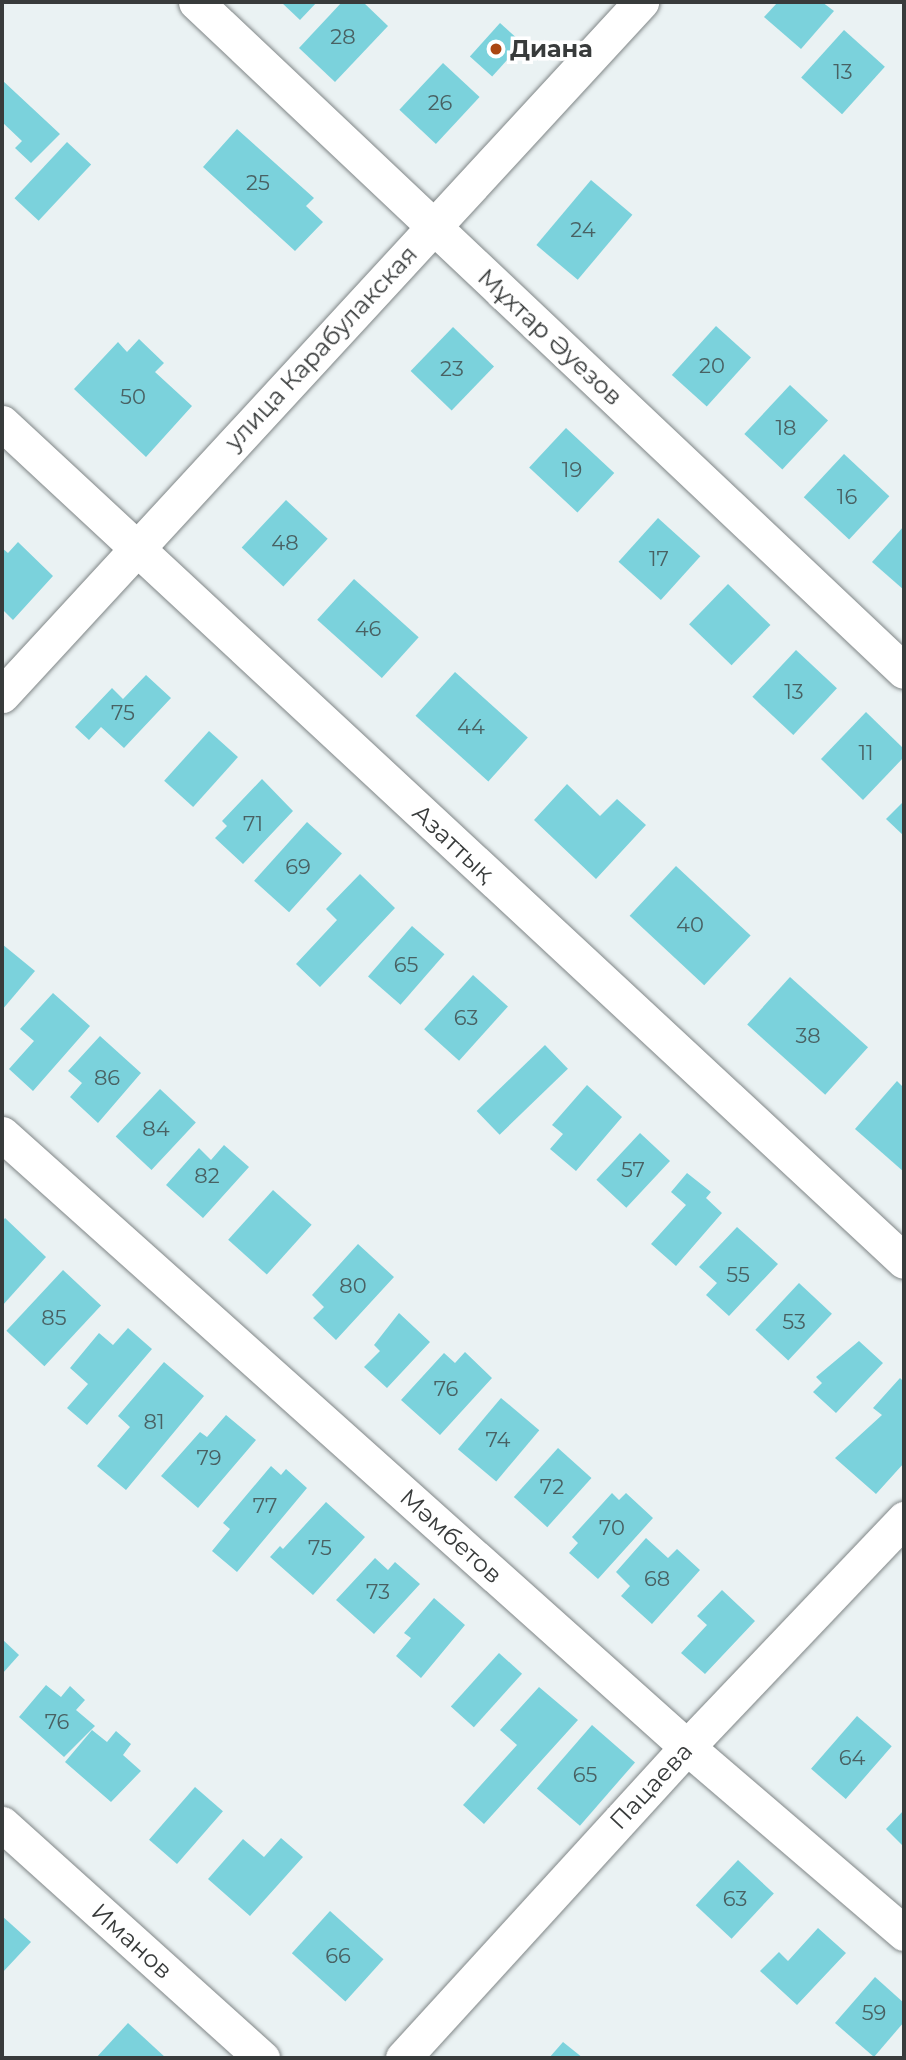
<!DOCTYPE html>
<meta charset="utf-8">
<style>
body{margin:0}
#map{position:relative;width:906px;height:2060px;overflow:hidden;background:#eaf2f3;font-family:Montserrat,sans-serif}
div>[style]{position:absolute}
.building>*{inset:0;background:#7bd2dc;transform-origin:0 0}
.roads{filter:drop-shadow(0 0 2px #808687) drop-shadow(0 0 2px #808687)}
.minor>*{height:35px;margin:-17.5px;padding:0 17.5px;transform-origin:17.5px;border-radius:17.5px;background:#fff}
.dots>*{width:19px;height:19px;translate:-50% -50%;box-sizing:border-box;border:4px solid #fff;border-radius:50%}
span{translate:-50% -50%;white-space:nowrap;text-align:center;line-height:1.15;-webkit-text-stroke:7px #fff;paint-order:stroke}
.number-label{font-size:21px;color:#496163}
.number-label span{-webkit-text-stroke-width:0}
.poi-label{font-size:24px;color:#383b3b;font-weight:700}
.left{translate:0 -50%;text-align:left}
.street-label{font-size:24px;color:#383b3b}
.frame{position:absolute;inset:0;border:4px solid #383b3b;pointer-events:none}
</style>
<div id="map">
<div class="building">
<i style="clip-path:polygon(281px 2px,317px 2px,300px 20px)"></i>
<i style="clip-path:polygon(342px 2px,363px 2px,388px 26px,335px 82px,299px 48px)"></i>
<i style="clip-path:polygon(778px 2px,822px 2px,834px 11px,801px 49px,764px 17px)"></i>
<i style="left:500px;top:23px;width:30px;height:45px;rotate:42deg"></i>
<i style="left:844px;top:30px;width:55px;height:64px;rotate:42deg"></i>
<i style="left:443px;top:63px;width:50px;height:64px;rotate:43deg"></i>
<i style="clip-path:polygon(2px 80px,60px 134px,31px 163px,15px 148px,22px 141px,2px 122px)"></i>
<i style="clip-path:polygon(237px 129px,314px 198px,306px 206px,323px 222px,295px 251px,203px 167px)"></i>
<i style="left:67px;top:142px;width:33px;height:77px;rotate:43deg"></i>
<i style="left:591px;top:180px;width:54px;height:85px;rotate:40deg"></i>
<i style="left:716px;top:326px;width:47px;height:66px;rotate:42deg"></i>
<i style="left:453px;top:327px;width:57px;height:61px;rotate:44deg"></i>
<i style="clip-path:polygon(139px 339px,164px 363px,155px 372px,192px 406px,146px 457px,74px 389px,118px 342px,127px 352px)"></i>
<i style="left:790px;top:385px;width:52px;height:67px;rotate:43deg"></i>
<i style="left:566px;top:428px;width:66px;height:54px;rotate:43deg"></i>
<i style="left:844px;top:454px;width:62px;height:59px;rotate:43deg"></i>
<i style="left:286px;top:500px;width:57px;height:65px;rotate:43deg"></i>
<i style="left:658px;top:518px;width:57px;height:59px;rotate:42deg"></i>
<i style="clip-path:polygon(904px 526px,904px 590px,872px 562px)"></i>
<i style="clip-path:polygon(18px 542px,53px 576px,13px 620px,2px 609px,2px 548px,8px 553px)"></i>
<i style="left:354px;top:579px;width:87px;height:55px;rotate:42deg"></i>
<i style="left:728px;top:584px;width:59px;height:56px;rotate:44deg"></i>
<i style="left:796px;top:650px;width:56px;height:64px;rotate:43deg"></i>
<i style="left:455px;top:672px;width:98px;height:59px;rotate:42deg"></i>
<i style="clip-path:polygon(146px 675px,171px 698px,124px 748px,101px 727px,89px 740px,75px 727px,112px 688px,123px 699px)"></i>
<i style="clip-path:polygon(866px 712px,904px 749px,904px 757px,863px 800px,821px 759px)"></i>
<i style="left:209px;top:731px;width:39px;height:67px;rotate:42deg"></i>
<i style="clip-path:polygon(262px 779px,293px 811px,243px 864px,215px 838px,227px 826px,222px 821px)"></i>
<i style="clip-path:polygon(567px 784px,600px 816px,617px 799px,646px 825px,596px 879px,534px 820px)"></i>
<i style="clip-path:polygon(904px 801px,904px 836px,886px 819px)"></i>
<i style="left:307px;top:822px;width:47px;height:79px;rotate:42deg"></i>
<i style="left:676px;top:866px;width:102px;height:68px;rotate:43deg"></i>
<i style="clip-path:polygon(360px 874px,395px 908px,320px 987px,296px 964px,337px 920px,326px 909px)"></i>
<i style="left:412px;top:926px;width:43px;height:67px;rotate:41deg"></i>
<i style="clip-path:polygon(2px 944px,35px 971px,2px 1010px)"></i>
<i style="left:473px;top:975px;width:47px;height:73px;rotate:42deg"></i>
<i style="left:790px;top:977px;width:105px;height:64px;rotate:42deg"></i>
<i style="clip-path:polygon(53px 993px,90px 1026px,33px 1091px,9px 1069px,34px 1041px,20px 1029px)"></i>
<i style="clip-path:polygon(100px 1036px,141px 1073px,98px 1123px,70px 1097px,82px 1083px,68px 1071px)"></i>
<i style="left:545px;top:1045px;width:33px;height:95px;rotate:46deg"></i>
<i style="clip-path:polygon(897px 1081px,904px 1088px,904px 1172px,855px 1129px)"></i>
<i style="clip-path:polygon(587px 1085px,622px 1117px,576px 1171px,550px 1149px,563px 1134px,552px 1125px)"></i>
<i style="left:160px;top:1089px;width:49px;height:65px;rotate:43deg"></i>
<i style="left:640px;top:1133px;width:41px;height:64px;rotate:43deg"></i>
<i style="clip-path:polygon(224px 1145px,249px 1167px,203px 1218px,166px 1185px,199px 1148px,211px 1160px)"></i>
<i style="clip-path:polygon(687px 1173px,711px 1192px,706px 1198px,722px 1213px,676px 1266px,651px 1244px,686px 1205px,671px 1192px)"></i>
<i style="left:273px;top:1190px;width:52px;height:67px;rotate:42deg"></i>
<i style="clip-path:polygon(5px 1218px,46px 1257px,2px 1306px,2px 1222px)"></i>
<i style="clip-path:polygon(737px 1227px,778px 1264px,729px 1316px,706px 1295px,717px 1283px,699px 1267px)"></i>
<i style="clip-path:polygon(358px 1244px,394px 1277px,336px 1340px,313px 1318px,324px 1307px,312px 1295px)"></i>
<i style="left:63px;top:1270px;width:52px;height:83px;rotate:43deg"></i>
<i style="left:799px;top:1283px;width:45px;height:64px;rotate:43deg"></i>
<i style="clip-path:polygon(399px 1313px,430px 1342px,387px 1388px,364px 1367px,380px 1351px,374px 1345px)"></i>
<i style="clip-path:polygon(128px 1328px,152px 1349px,87px 1425px,67px 1408px,88px 1384px,70px 1368px,99px 1333px,113px 1345px)"></i>
<i style="clip-path:polygon(859px 1341px,883px 1363px,836px 1413px,813px 1392px,822px 1383px,816px 1377px)"></i>
<i style="clip-path:polygon(465px 1352px,492px 1378px,440px 1435px,401px 1400px,444px 1353px,455px 1363px)"></i>
<i style="clip-path:polygon(164px 1362px,204px 1396px,126px 1490px,97px 1466px,130px 1427px,118px 1416px)"></i>
<i style="clip-path:polygon(900px 1378px,904px 1382px,904px 1463px,876px 1494px,835px 1458px,882px 1415px,873px 1408px)"></i>
<i style="left:501px;top:1398px;width:50px;height:67px;rotate:40deg"></i>
<i style="clip-path:polygon(226px 1415px,256px 1440px,198px 1508px,161px 1476px,200px 1432px,207px 1437px)"></i>
<i style="left:558px;top:1448px;width:45px;height:66px;rotate:42deg"></i>
<i style="clip-path:polygon(271px 1466px,281px 1475px,286px 1469px,307px 1488px,237px 1572px,212px 1551px,230px 1529px,223px 1523px)"></i>
<i style="clip-path:polygon(612px 1493px,619px 1500px,626px 1493px,653px 1518px,598px 1579px,569px 1553px,578px 1543px,572px 1537px)"></i>
<i style="clip-path:polygon(326px 1502px,365px 1537px,313px 1595px,270px 1557px,280px 1546px,283px 1549px)"></i>
<i style="clip-path:polygon(646px 1538px,668px 1558px,677px 1549px,700px 1570px,652px 1624px,621px 1596px,630px 1586px,616px 1572px)"></i>
<i style="clip-path:polygon(375px 1558px,388px 1570px,395px 1562px,420px 1584px,374px 1634px,336px 1600px)"></i>
<i style="clip-path:polygon(722px 1590px,755px 1621px,705px 1674px,681px 1653px,707px 1625px,697px 1616px)"></i>
<i style="clip-path:polygon(434px 1598px,465px 1625px,421px 1678px,396px 1656px,411px 1638px,404px 1633px)"></i>
<i style="clip-path:polygon(2px 1639px,19px 1655px,2px 1674px)"></i>
<i style="left:499px;top:1653px;width:31px;height:72px;rotate:42deg"></i>
<i style="clip-path:polygon(46px 1685px,61px 1697px,70px 1686px,85px 1700px,76px 1710px,95px 1726px,64px 1757px,19px 1717px)"></i>
<i style="clip-path:polygon(539px 1687px,578px 1720px,484px 1824px,463px 1805px,517px 1745px,500px 1730px)"></i>
<i style="left:857px;top:1716px;width:46px;height:70px;rotate:41deg"></i>
<i style="left:592px;top:1725px;width:57px;height:84px;rotate:41deg"></i>
<i style="clip-path:polygon(92px 1730px,107px 1742px,116px 1731px,131px 1744px,123px 1755px,141px 1771px,111px 1802px,65px 1762px)"></i>
<i style="left:195px;top:1787px;width:37px;height:70px;rotate:41deg"></i>
<i style="clip-path:polygon(904px 1810px,904px 1847px,886px 1829px)"></i>
<i style="clip-path:polygon(281px 1838px,303px 1857px,250px 1916px,208px 1879px,243px 1839px,264px 1857px)"></i>
<i style="left:738px;top:1860px;width:49px;height:62px;rotate:43deg"></i>
<i style="left:330px;top:1911px;width:72px;height:57px;rotate:42deg"></i>
<i style="clip-path:polygon(2px 1916px,31px 1942px,2px 1973px)"></i>
<i style="clip-path:polygon(818px 1928px,846px 1953px,797px 2005px,760px 1971px,779px 1952px,788px 1961px)"></i>
<i style="clip-path:polygon(875px 1977px,904px 2003px,904px 2022px,874px 2057px,835px 2023px)"></i>
<i style="clip-path:polygon(128px 2023px,166px 2058px,96px 2058px)"></i>
<i style="clip-path:polygon(563px 2042px,583px 2058px,549px 2058px)"></i>
</div>
<div class="roads">
<div class="minor">
<i style="left:196px;top:2px;width:974px;rotate:43.38deg"></i>
<i style="left:2px;top:423px;width:1231px;rotate:42.89deg"></i>
<i style="left:2px;top:695px;width:943px;rotate:-47.32deg"></i>
<i style="left:2px;top:1134px;width:919px;rotate:41.83deg"></i>
<i style="left:687px;top:1747px;width:286px;rotate:40.6deg"></i>
<i style="left:2px;top:1824px;width:350px;rotate:42deg"></i>
<i style="left:403px;top:2058px;width:421px;rotate:-47.6deg"></i>
<i style="left:687px;top:1747px;width:315px;rotate:-46.4deg"></i>
</div>
</div>
<div class="dots">
<i style="left:496px;top:49px;background:#aa4612"></i>
</div>
<div class="number-label">
<span style="left:343px;top:37px">28</span>
<span style="left:843px;top:72px">13</span>
<span style="left:440px;top:103px">26</span>
<span style="left:258px;top:183px">25</span>
<span style="left:583px;top:230px">24</span>
<span style="left:712px;top:366px">20</span>
<span style="left:452px;top:369px">23</span>
<span style="left:133px;top:397px">50</span>
<span style="left:786px;top:428px">18</span>
<span style="left:572px;top:470px">19</span>
<span style="left:847px;top:497px">16</span>
<span style="left:285px;top:543px">48</span>
<span style="left:659px;top:559px">17</span>
<span style="left:368px;top:629px">46</span>
<span style="left:794px;top:692px">13</span>
<span style="left:123px;top:713px">75</span>
<span style="left:471px;top:727px">44</span>
<span style="left:866px;top:753px">11</span>
<span style="left:253px;top:824px">71</span>
<span style="left:298px;top:867px">69</span>
<span style="left:690px;top:925px">40</span>
<span style="left:406px;top:965px">65</span>
<span style="left:466px;top:1018px">63</span>
<span style="left:808px;top:1036px">38</span>
<span style="left:107px;top:1078px">86</span>
<span style="left:156px;top:1129px">84</span>
<span style="left:633px;top:1170px">57</span>
<span style="left:207px;top:1176px">82</span>
<span style="left:738px;top:1275px">55</span>
<span style="left:353px;top:1286px">80</span>
<span style="left:54px;top:1318px">85</span>
<span style="left:794px;top:1322px">53</span>
<span style="left:446px;top:1389px">76</span>
<span style="left:154px;top:1422px">81</span>
<span style="left:498px;top:1440px">74</span>
<span style="left:209px;top:1458px">79</span>
<span style="left:552px;top:1487px">72</span>
<span style="left:265px;top:1506px">77</span>
<span style="left:612px;top:1528px">70</span>
<span style="left:320px;top:1548px">75</span>
<span style="left:657px;top:1579px">68</span>
<span style="left:378px;top:1592px">73</span>
<span style="left:57px;top:1722px">76</span>
<span style="left:852px;top:1758px">64</span>
<span style="left:585px;top:1775px">65</span>
<span style="left:735px;top:1899px">63</span>
<span style="left:338px;top:1956px">66</span>
<span style="left:874px;top:2013px">59</span>
</div>
<div class="poi-label">
<span class="left" style="left:510px;top:49px">Диана</span>
</div>
<div class="street-label">
<span style="left:550px;top:337px;rotate:43deg">Мұхтар Әуезов</span>
<span style="left:321px;top:348px;rotate:-47deg">улица Карабулакская</span>
<span style="left:453px;top:843px;rotate:43deg">Азаттық</span>
<span style="left:451px;top:1536px;rotate:42deg">Мәмбетов</span>
<span style="left:651px;top:1786px;rotate:-47deg">Пацаева</span>
<span style="left:132px;top:1941px;rotate:42deg">Иманов</span>
</div>
<div class="frame"></div>
</div>
